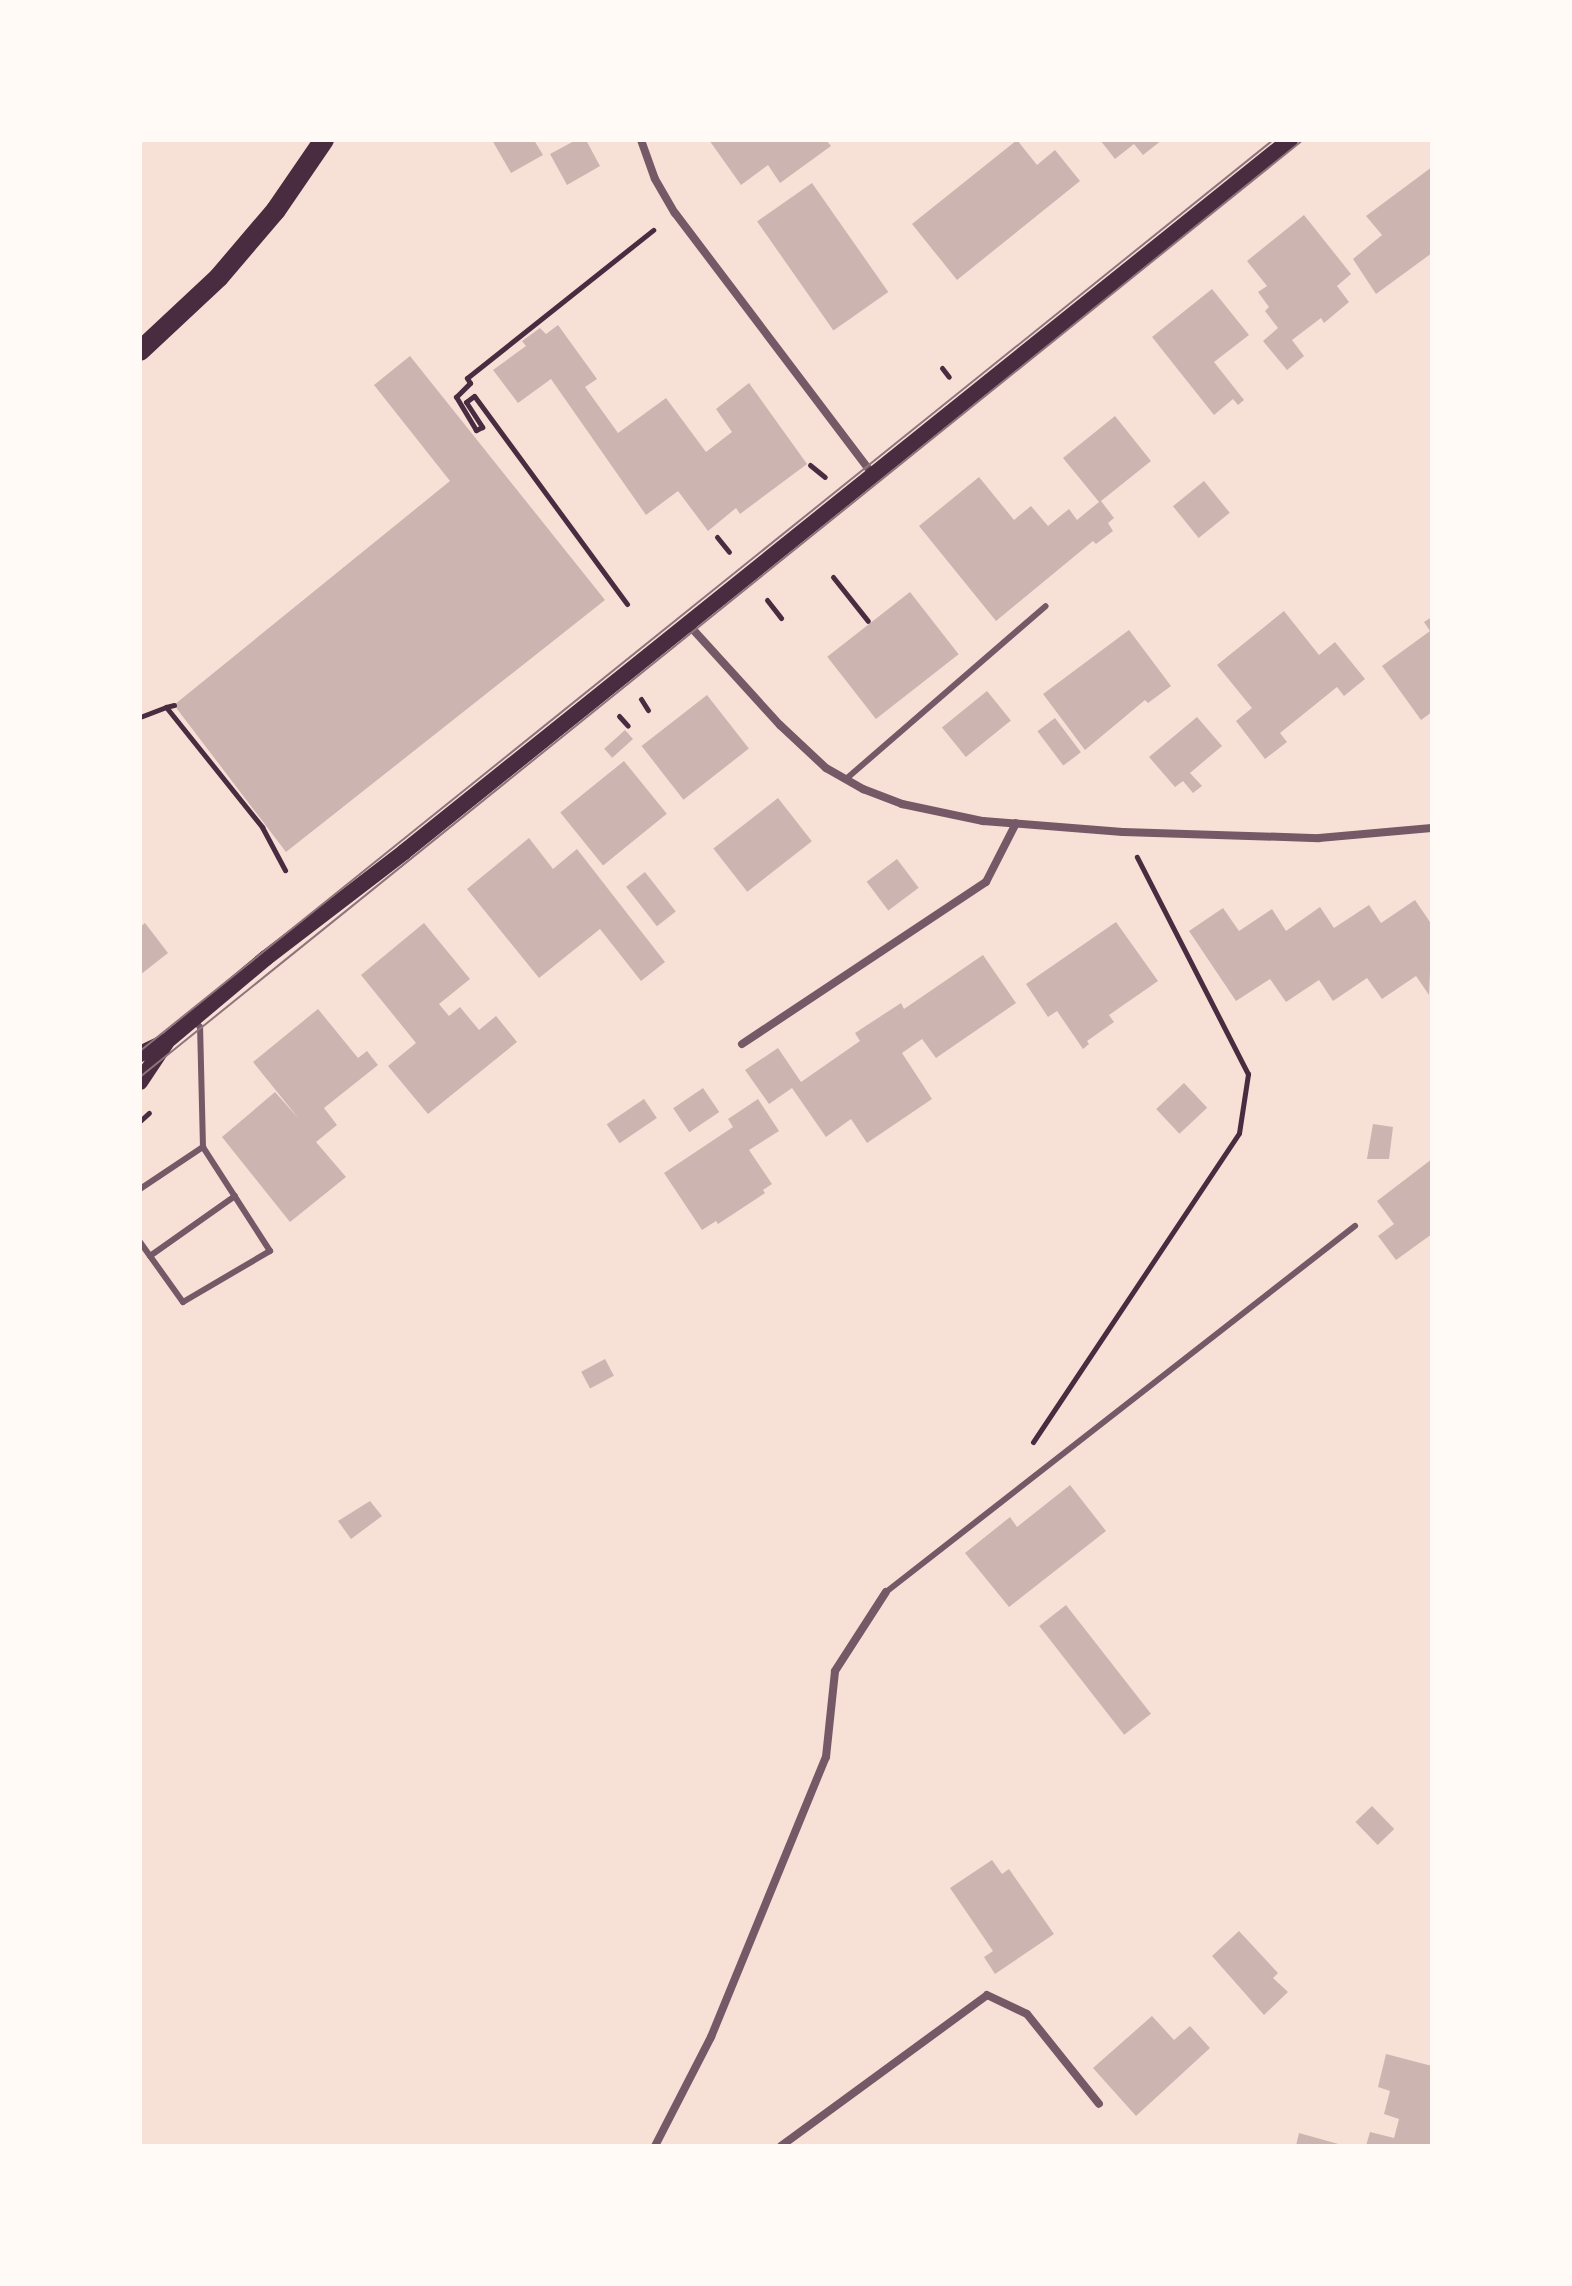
<!DOCTYPE html>
<style>
body{margin:0}
#map{position:relative;width:1572px;height:2286px;overflow:hidden;background:#f7e1d7;font-family:"DejaVu Sans",sans-serif}
div>[style]{position:absolute}
.building>*{inset:0;background:#ccb4b1;transform-origin:0 0}
.path>*{height:5px;margin:-2.5px;padding:0 2.5px;transform-origin:2.5px;border-radius:2.5px;background:#4a2c40}
.service>*{height:6px;margin:-3px;padding:0 3px;transform-origin:3px;border-radius:3px;background:#755966}
.minor>*{height:8px;margin:-4px;padding:0 4px;transform-origin:4px;border-radius:4px;background:#755966}
.secondary>*{height:16px;margin:-8px;padding:0 8px;transform-origin:8px;border-radius:8px;background:#4a2c40}
.primary>*{height:20px;margin:-10px;padding:0 10px;transform-origin:10px;border-radius:10px;background:#4a2c40}
.tram>*{height:2px;margin:-1px;padding:0 1px;transform-origin:1px;border-radius:1px;background:#8f747c}
span{translate:-50% -50%;white-space:nowrap;text-align:center;line-height:1.15;-webkit-text-stroke:6px #fffaf5;paint-order:stroke}
.frame{position:absolute;inset:0;border:142px solid #fffaf5;pointer-events:none}
</style>
<div id="map">
<div class="building">
<i style="clip-path:polygon(492px 140px,534px 140px,543px 155px,511px 173px)"></i>
<i style="clip-path:polygon(576px 140px,586px 140px,600px 166px,567px 185px,550px 154px)"></i>
<i style="clip-path:polygon(709px 140px,826px 140px,831px 146px,780px 183px,768px 165px,741px 185px)"></i>
<i style="clip-path:polygon(1017px 140px,1037px 165px,1055px 150px,1080px 181px,957px 280px,912px 224px)"></i>
<i style="clip-path:polygon(1100px 140px,1162px 140px,1143px 155px,1134px 144px,1115px 159px)"></i>
<i style="clip-path:polygon(1432px 167px,1432px 253px,1376px 294px,1353px 259px,1382px 235px,1366px 216px)"></i>
<i style="left:812px;top:183px;width:133px;height:67px;rotate:55deg"></i>
<i style="clip-path:polygon(1304px 215px,1351px 274px,1337px 286px,1349px 302px,1324px 323px,1321px 318px,1292px 340px,1304px 356px,1287px 370px,1263px 341px,1278px 328px,1265px 311px,1269px 307px,1258px 292px,1267px 286px,1247px 261px)"></i>
<i style="clip-path:polygon(1212px 289px,1249px 335px,1214px 362px,1244px 400px,1238px 405px,1233px 399px,1214px 415px,1152px 337px)"></i>
<i style="clip-path:polygon(558px 325px,597px 379px,585px 387px,618px 433px,666px 398px,706px 452px,732px 432px,716px 409px,749px 383px,807px 464px,740px 514px,736px 508px,708px 531px,678px 491px,646px 515px,551px 379px,518px 403px,493px 370px,526px 346px,522px 341px,540px 328px,546px 334px)"></i>
<i style="clip-path:polygon(410px 356px,605px 600px,286px 852px,174px 705px,450px 481px,374px 385px)"></i>
<i style="clip-path:polygon(1115px 416px,1151px 461px,1101px 501px,1114px 518px,1108px 523px,1113px 531px,1096px 544px,1093px 541px,996px 621px,919px 526px,979px 477px,1014px 520px,1031px 506px,1048px 526px,1069px 509px,1077px 520px,1099px 502px,1063px 458px)"></i>
<i style="left:1204px;top:481px;width:41px;height:40px;rotate:51deg"></i>
<i style="left:910px;top:592px;width:79px;height:105px;rotate:52deg"></i>
<i style="clip-path:polygon(1284px 611px,1319px 655px,1335px 642px,1365px 679px,1344px 696px,1337px 687px,1280px 733px,1287px 742px,1265px 759px,1236px 721px,1252px 708px,1217px 665px)"></i>
<i style="clip-path:polygon(1432px 617px,1432px 712px,1421px 720px,1382px 666px,1430px 631px,1424px 622px)"></i>
<i style="clip-path:polygon(1129px 630px,1171px 686px,1148px 703px,1145px 700px,1085px 750px,1043px 694px)"></i>
<i style="left:987px;top:691px;width:38px;height:58px;rotate:51deg"></i>
<i style="left:707px;top:695px;width:68px;height:83px;rotate:52deg"></i>
<i style="clip-path:polygon(1197px 717px,1222px 746px,1190px 773px,1202px 786px,1193px 793px,1183px 781px,1175px 787px,1149px 757px)"></i>
<i style="left:1055px;top:718px;width:43px;height:22px;rotate:53deg"></i>
<i style="left:625px;top:730px;width:12px;height:28px;rotate:48deg"></i>
<i style="left:624px;top:761px;width:68px;height:82px;rotate:51deg"></i>
<i style="left:778px;top:798px;width:55px;height:82px;rotate:52deg"></i>
<i style="clip-path:polygon(529px 838px,553px 869px,577px 849px,665px 962px,641px 981px,600px 929px,539px 978px,467px 889px)"></i>
<i style="left:897px;top:859px;width:36px;height:38px;rotate:53deg"></i>
<i style="left:645px;top:872px;width:50px;height:24px;rotate:52deg"></i>
<i style="clip-path:polygon(1415px 900px,1432px 925px,1429px 995px,1416px 976px,1382px 999px,1367px 978px,1333px 1001px,1319px 980px,1286px 1002px,1270px 979px,1236px 1001px,1189px 931px,1223px 908px,1239px 931px,1272px 909px,1286px 931px,1320px 907px,1334px 928px,1369px 905px,1381px 923px)"></i>
<i style="clip-path:polygon(1116px 922px,1158px 981px,1109px 1015px,1114px 1022px,1087px 1041px,1089px 1044px,1083px 1049px,1057px 1011px,1048px 1017px,1026px 984px)"></i>
<i style="clip-path:polygon(145px 923px,168px 953px,140px 975px,140px 927px)"></i>
<i style="clip-path:polygon(424px 923px,470px 979px,439px 1004px,449px 1016px,460px 1007px,479px 1030px,496px 1016px,517px 1042px,428px 1114px,388px 1066px,416px 1043px,361px 975px)"></i>
<i style="clip-path:polygon(983px 955px,1016px 1003px,936px 1058px,922px 1039px,902px 1053px,932px 1099px,867px 1143px,851px 1119px,826px 1137px,792px 1088px,769px 1104px,745px 1070px,778px 1048px,801px 1082px,860px 1041px,855px 1033px,901px 1003px,904px 1009px)"></i>
<i style="clip-path:polygon(318px 1009px,358px 1058px,367px 1051px,378px 1065px,324px 1108px,337px 1125px,316px 1142px,346px 1177px,290px 1222px,222px 1137px,275px 1092px,299px 1119px,253px 1062px)"></i>
<i style="left:1184px;top:1083px;width:34px;height:38px;rotate:47deg"></i>
<i style="left:703px;top:1088px;width:29px;height:36px;rotate:56deg"></i>
<i style="left:644px;top:1099px;width:23px;height:45px;rotate:56deg"></i>
<i style="clip-path:polygon(758px 1099px,779px 1131px,749px 1150px,772px 1184px,763px 1190px,765px 1193px,718px 1224px,716px 1221px,702px 1230px,664px 1173px,733px 1127px,728px 1119px)"></i>
<i style="clip-path:polygon(1373px 1124px,1393px 1127px,1389px 1159px,1367px 1159px)"></i>
<i style="clip-path:polygon(1432px 1159px,1432px 1234px,1396px 1260px,1378px 1236px,1394px 1224px,1377px 1201px)"></i>
<i style="left:605px;top:1359px;width:19px;height:27px;rotate:62deg"></i>
<i style="clip-path:polygon(1070px 1485px,1106px 1531px,1009px 1607px,965px 1553px,1010px 1517px,1017px 1527px)"></i>
<i style="clip-path:polygon(370px 1501px,382px 1516px,351px 1539px,338px 1521px)"></i>
<i style="left:1066px;top:1605px;width:138px;height:34px;rotate:52deg"></i>
<i style="left:1372px;top:1806px;width:32px;height:23px;rotate:46deg"></i>
<i style="clip-path:polygon(992px 1860px,1002px 1874px,1009px 1869px,1054px 1934px,995px 1974px,984px 1957px,993px 1951px,950px 1888px)"></i>
<i style="clip-path:polygon(1239px 1931px,1278px 1973px,1273px 1978px,1288px 1992px,1264px 2015px,1212px 1956px)"></i>
<i style="clip-path:polygon(1152px 2016px,1174px 2040px,1190px 2026px,1210px 2048px,1136px 2116px,1093px 2068px)"></i>
<i style="clip-path:polygon(1386px 2054px,1432px 2066px,1432px 2146px,1366px 2146px,1370px 2132px,1394px 2138px,1399px 2119px,1384px 2114px,1390px 2091px,1378px 2087px)"></i>
<i style="clip-path:polygon(1299px 2133px,1342px 2145px,1342px 2146px,1296px 2146px)"></i>
</div>
<div class="path">
<i style="left:942px;top:368px;width:11px;rotate:52deg"></i>
<i style="left:810px;top:465px;width:19px;rotate:39deg"></i>
<i style="left:717px;top:537px;width:19px;rotate:51deg"></i>
<i style="left:833px;top:577px;width:56px;rotate:51.5deg"></i>
<i style="left:767px;top:600px;width:23px;rotate:52deg"></i>
<i style="left:627px;top:604px;width:258px;rotate:-126.3deg"></i>
<i style="left:474px;top:396px;width:10px;rotate:143deg"></i>
<i style="left:466px;top:402px;width:30px;rotate:57deg"></i>
<i style="left:482px;top:427px;width:7px;rotate:153deg"></i>
<i style="left:476px;top:430px;width:39px;rotate:-121deg"></i>
<i style="left:456px;top:397px;width:20px;rotate:-45deg"></i>
<i style="left:470px;top:383px;width:6px;rotate:-121deg"></i>
<i style="left:467px;top:378px;width:238px;rotate:-38.5deg"></i>
<i style="left:641px;top:699px;width:13px;rotate:58deg"></i>
<i style="left:174px;top:705px;width:8px;rotate:166deg"></i>
<i style="left:166px;top:707px;width:154px;rotate:51.3deg"></i>
<i style="left:262px;top:827px;width:49px;rotate:61.9deg"></i>
<i style="left:619px;top:716px;width:13px;rotate:48deg"></i>
<i style="left:140px;top:717px;width:28px;rotate:-21deg"></i>
<i style="left:140px;top:1121px;width:12px;rotate:-42deg"></i>
<i style="left:1033px;top:1442px;width:371px;rotate:-56.3deg"></i>
<i style="left:1239px;top:1133px;width:60px;rotate:-81.3deg"></i>
<i style="left:1248px;top:1074px;width:244px;rotate:-117.1deg"></i>
</div>
<div class="service">
<i style="left:846px;top:779px;width:264px;rotate:-40.9deg"></i>
<i style="left:140px;top:1189px;width:76px;rotate:-33.7deg"></i>
<i style="left:140px;top:1242px;width:74px;rotate:54.4deg"></i>
<i style="left:183px;top:1302px;width:101px;rotate:-30.4deg"></i>
<i style="left:270px;top:1251px;width:124px;rotate:-122.8deg"></i>
<i style="left:203px;top:1147px;width:120px;rotate:-91.4deg"></i>
<i style="left:200px;top:1027px;width:9px;rotate:-131deg"></i>
<i style="left:150px;top:1256px;width:104px;rotate:-35.2deg"></i>
<i style="left:886px;top:1592px;width:595px;rotate:-37.97deg"></i>
</div>
<div class="minor">
<i style="left:641px;top:140px;width:41px;rotate:70.3deg"></i>
<i style="left:655px;top:179px;width:39px;rotate:60deg"></i>
<i style="left:675px;top:213px;width:328px;rotate:52.9deg"></i>
<i style="left:688px;top:624px;width:137px;rotate:47.7deg"></i>
<i style="left:780px;top:725px;width:63px;rotate:43.1deg"></i>
<i style="left:826px;top:768px;width:43px;rotate:29.6deg"></i>
<i style="left:863px;top:789px;width:42px;rotate:21deg"></i>
<i style="left:902px;top:804px;width:83px;rotate:11.9deg"></i>
<i style="left:983px;top:821px;width:140px;rotate:4.5deg"></i>
<i style="left:1123px;top:832px;width:196px;rotate:1.8deg"></i>
<i style="left:1319px;top:838px;width:113px;rotate:-5.1deg"></i>
<i style="left:742px;top:1044px;width:293px;rotate:-33.6deg"></i>
<i style="left:986px;top:882px;width:66px;rotate:-63deg"></i>
<i style="left:655px;top:2146px;width:123px;rotate:-62.8deg"></i>
<i style="left:711px;top:2037px;width:303px;rotate:-67.7deg"></i>
<i style="left:826px;top:1757px;width:86px;rotate:-84deg"></i>
<i style="left:835px;top:1671px;width:94px;rotate:-57.2deg"></i>
<i style="left:781px;top:2146px;width:255px;rotate:-36.2deg"></i>
<i style="left:987px;top:1995px;width:44px;rotate:25.4deg"></i>
<i style="left:1027px;top:2014px;width:115px;rotate:51.3deg"></i>
</div>
<div class="secondary">
<i style="left:140px;top:1054px;width:30px;rotate:-26deg"></i>
<i style="left:167px;top:1041px;width:129px;rotate:-40deg"></i>
<i style="left:266px;top:958px;width:174px;rotate:-37.5deg"></i>
<i style="left:404px;top:852px;width:1137px;rotate:-38.79deg"></i>
<i style="left:140px;top:1082px;width:47px;rotate:-56.3deg"></i>
</div>
<div class="primary">
<i style="left:140px;top:351px;width:108px;rotate:-43.1deg"></i>
<i style="left:219px;top:277px;width:88px;rotate:-49.6deg"></i>
<i style="left:276px;top:210px;width:85px;rotate:-55.6deg"></i>
</div>
<div class="tram">
<i style="left:140px;top:1051px;width:1454px;rotate:-38.8deg"></i>
<i style="left:140px;top:1077px;width:1493px;rotate:-38.86deg"></i>
</div>
<div class="frame"></div>
</div>
